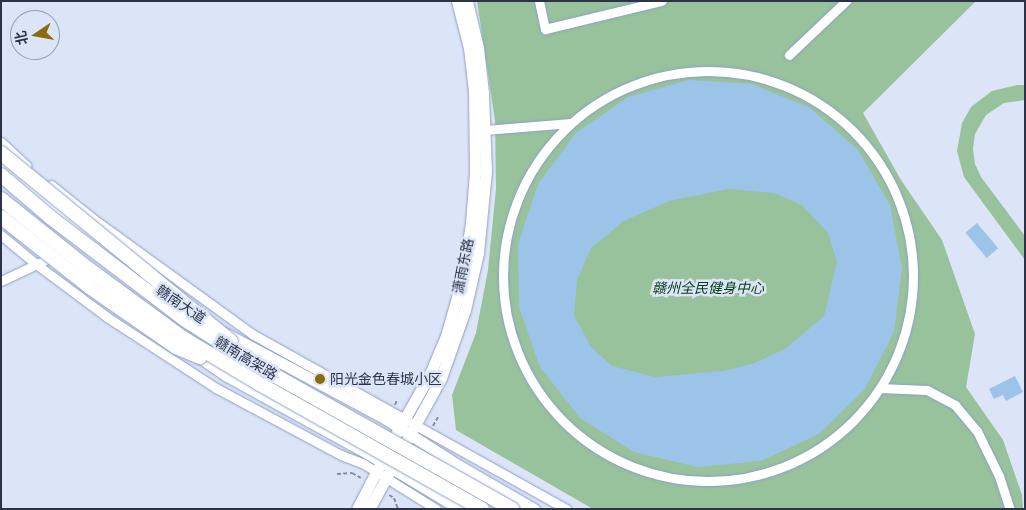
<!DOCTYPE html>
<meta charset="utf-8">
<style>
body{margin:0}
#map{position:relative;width:1026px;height:510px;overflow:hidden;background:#dce4f7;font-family:Lora,"Noto Sans SC",serif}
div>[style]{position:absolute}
.green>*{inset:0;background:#97c29b}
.building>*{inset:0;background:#9cc4e9;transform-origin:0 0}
.path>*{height:2px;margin-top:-1px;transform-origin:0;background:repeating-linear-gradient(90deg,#848c9f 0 4px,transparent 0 6.5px)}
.roads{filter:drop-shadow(0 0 1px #8c9eca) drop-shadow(0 0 1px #8c9eca)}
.minor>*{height:9px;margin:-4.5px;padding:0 4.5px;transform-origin:4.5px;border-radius:4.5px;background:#fff}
.minor>.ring{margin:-4.5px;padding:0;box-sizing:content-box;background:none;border:9px solid #fff;border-radius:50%}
.major>*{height:11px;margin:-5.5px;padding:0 5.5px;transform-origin:5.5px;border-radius:5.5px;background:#fff}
.bridges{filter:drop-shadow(0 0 1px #8c9eca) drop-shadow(0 0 1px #8c9eca)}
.highway-bridge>*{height:14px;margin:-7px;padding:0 7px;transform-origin:7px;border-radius:7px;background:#fff}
.dots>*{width:14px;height:14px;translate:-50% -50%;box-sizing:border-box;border:2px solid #dce4f7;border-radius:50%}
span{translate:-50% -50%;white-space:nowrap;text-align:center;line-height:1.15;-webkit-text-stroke:5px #dce4f7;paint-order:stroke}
.street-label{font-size:14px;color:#2c3346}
.park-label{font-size:14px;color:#063c13;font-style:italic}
.poi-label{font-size:14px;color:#2c3346}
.left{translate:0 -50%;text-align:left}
.frame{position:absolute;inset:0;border:2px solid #2c3346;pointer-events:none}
.north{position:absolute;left:10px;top:10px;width:50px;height:50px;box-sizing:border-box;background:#dce4f7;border:1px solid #969db0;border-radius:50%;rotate:258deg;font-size:14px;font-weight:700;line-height:20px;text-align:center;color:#2c3346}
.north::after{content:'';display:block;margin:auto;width:18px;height:22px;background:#8b6b0c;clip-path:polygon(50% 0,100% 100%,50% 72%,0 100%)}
</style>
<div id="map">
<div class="green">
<i style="clip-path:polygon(477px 1px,976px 1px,863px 113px,901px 180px,942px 240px,975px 334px,966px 387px,1003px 440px,1022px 495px,1023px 509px,593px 509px,456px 430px,452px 395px,476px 333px,488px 270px,496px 189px,495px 120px)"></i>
<i style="clip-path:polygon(1017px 85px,1025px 85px,1025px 100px,1004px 103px,986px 115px,975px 134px,973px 149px,975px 164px,981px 177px,1025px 236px,1025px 260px,964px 177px,957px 151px,962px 123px,971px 107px,992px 91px)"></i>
</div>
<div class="building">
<i style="clip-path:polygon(evenodd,689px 80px,752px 84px,810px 108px,858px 150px,890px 205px,902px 268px,894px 332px,865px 389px,819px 434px,761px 461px,697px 467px,634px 452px,580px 418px,540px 367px,519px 307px,518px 244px,538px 184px,576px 133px,628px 97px,689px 80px,728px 189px,774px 193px,802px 205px,828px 233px,837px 262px,824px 316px,785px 349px,752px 364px,723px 371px,655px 377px,612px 366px,591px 347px,574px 315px,577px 280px,591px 248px,624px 221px,669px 201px,728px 189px)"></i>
<i style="left:977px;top:223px;width:33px;height:15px;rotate:50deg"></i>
<i style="clip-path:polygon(1015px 376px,1023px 392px,1006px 401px,1003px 395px,994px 399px,989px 389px)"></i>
</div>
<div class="path">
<i style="left:395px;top:405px;width:5px;rotate:-68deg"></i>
<i style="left:433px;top:426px;width:10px;rotate:-61deg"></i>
<i style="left:337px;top:474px;width:15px;rotate:-4deg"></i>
<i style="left:352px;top:473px;width:10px;rotate:29deg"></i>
<i style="left:389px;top:495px;width:6px;rotate:31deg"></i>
<i style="left:394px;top:498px;width:12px;rotate:70deg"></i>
</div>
<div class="roads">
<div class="minor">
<i style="left:539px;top:1px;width:29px;rotate:78deg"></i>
<i style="left:545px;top:29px;width:120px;rotate:-13.5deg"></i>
<i style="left:789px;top:55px;width:79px;rotate:-43.5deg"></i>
<i class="ring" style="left:503px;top:71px;width:401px;height:401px"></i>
<i style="left:485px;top:130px;width:86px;rotate:-4.7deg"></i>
<i style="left:1px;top:142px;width:35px;rotate:43deg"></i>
<i style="left:51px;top:185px;width:58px;rotate:38.7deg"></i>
<i style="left:96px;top:221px;width:193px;rotate:35.9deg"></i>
<i style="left:252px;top:334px;width:360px;rotate:29.1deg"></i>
<i style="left:1px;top:235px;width:45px;rotate:39.6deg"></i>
<i style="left:36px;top:264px;width:89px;rotate:36.7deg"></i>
<i style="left:107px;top:317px;width:130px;rotate:33.1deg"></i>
<i style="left:216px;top:388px;width:142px;rotate:28.2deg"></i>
<i style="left:341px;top:455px;width:25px;rotate:21deg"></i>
<i style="left:364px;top:464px;width:85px;rotate:32deg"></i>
<i style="left:1px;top:281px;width:61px;rotate:-25.3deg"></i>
<i style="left:880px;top:388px;width:47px;rotate:2.4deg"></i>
<i style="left:927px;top:390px;width:32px;rotate:28deg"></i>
<i style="left:955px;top:405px;width:34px;rotate:50deg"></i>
<i style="left:977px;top:431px;width:50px;rotate:63.9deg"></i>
<i style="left:999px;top:476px;width:35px;rotate:72deg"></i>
</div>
<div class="major">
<i style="left:1px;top:163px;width:111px;rotate:39.9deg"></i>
<i style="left:86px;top:234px;width:85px;rotate:37.8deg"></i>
<i style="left:225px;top:333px;width:183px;rotate:28.1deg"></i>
<i style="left:386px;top:419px;width:83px;rotate:32.7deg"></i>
<i style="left:456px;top:464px;width:90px;rotate:30deg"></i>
<i style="left:193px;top:353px;width:41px;rotate:34.1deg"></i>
<i style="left:227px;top:376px;width:160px;rotate:28.8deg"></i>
<i style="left:367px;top:453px;width:109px;rotate:31.1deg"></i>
<i style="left:396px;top:434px;width:69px;rotate:-60.5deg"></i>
<i style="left:430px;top:374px;width:41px;rotate:-67.2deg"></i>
<i style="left:446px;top:336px;width:58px;rotate:-74.1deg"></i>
<i style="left:462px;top:280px;width:58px;rotate:-81deg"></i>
<i style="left:471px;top:223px;width:51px;rotate:-85.5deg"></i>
<i style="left:475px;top:172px;width:81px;rotate:-90.7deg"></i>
<i style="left:474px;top:91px;width:43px;rotate:-96.6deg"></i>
<i style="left:469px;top:48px;width:49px;rotate:-104.3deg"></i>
<i style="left:357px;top:509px;width:61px;rotate:-62.6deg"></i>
<i style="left:369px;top:509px;width:149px;rotate:-61.2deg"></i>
<i style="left:441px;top:378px;width:72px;rotate:-70.6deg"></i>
<i style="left:465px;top:310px;width:58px;rotate:-77.2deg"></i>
<i style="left:478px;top:253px;width:82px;rotate:-84.4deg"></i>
<i style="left:486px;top:171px;width:79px;rotate:-92.2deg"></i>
<i style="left:483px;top:92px;width:44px;rotate:-96.5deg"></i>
<i style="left:478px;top:48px;width:48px;rotate:-103.2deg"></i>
</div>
</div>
<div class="bridges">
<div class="highway-bridge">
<i style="left:1px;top:153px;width:297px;rotate:39.3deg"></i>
<i style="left:1px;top:175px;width:65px;rotate:40.6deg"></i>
<i style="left:50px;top:217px;width:168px;rotate:37.3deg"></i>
<i style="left:184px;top:319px;width:80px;rotate:32.7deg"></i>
<i style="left:251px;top:362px;width:300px;rotate:29.4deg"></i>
<i style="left:1px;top:199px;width:114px;rotate:38.6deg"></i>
<i style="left:90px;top:270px;width:115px;rotate:36.2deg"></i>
<i style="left:183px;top:338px;width:90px;rotate:30.9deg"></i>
<i style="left:260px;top:384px;width:255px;rotate:29.4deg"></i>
<i style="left:1px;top:217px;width:115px;rotate:38.3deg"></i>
<i style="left:91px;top:288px;width:103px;rotate:34.8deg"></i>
<i style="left:176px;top:347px;width:26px;rotate:23deg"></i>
</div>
</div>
<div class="dots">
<i style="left:320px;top:379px;background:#8b6b0c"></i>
</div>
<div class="street-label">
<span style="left:463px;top:266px;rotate:-79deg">潇雨东路</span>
<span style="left:181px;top:304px;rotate:34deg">赣南大道</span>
<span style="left:246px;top:358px;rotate:31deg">赣南高架路</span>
</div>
<div class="park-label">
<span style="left:708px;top:288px">赣州全民健身中心</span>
</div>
<div class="poi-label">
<span class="left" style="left:330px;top:379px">阳光金色春城小区</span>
</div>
<div class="frame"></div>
<div class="north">北</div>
</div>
